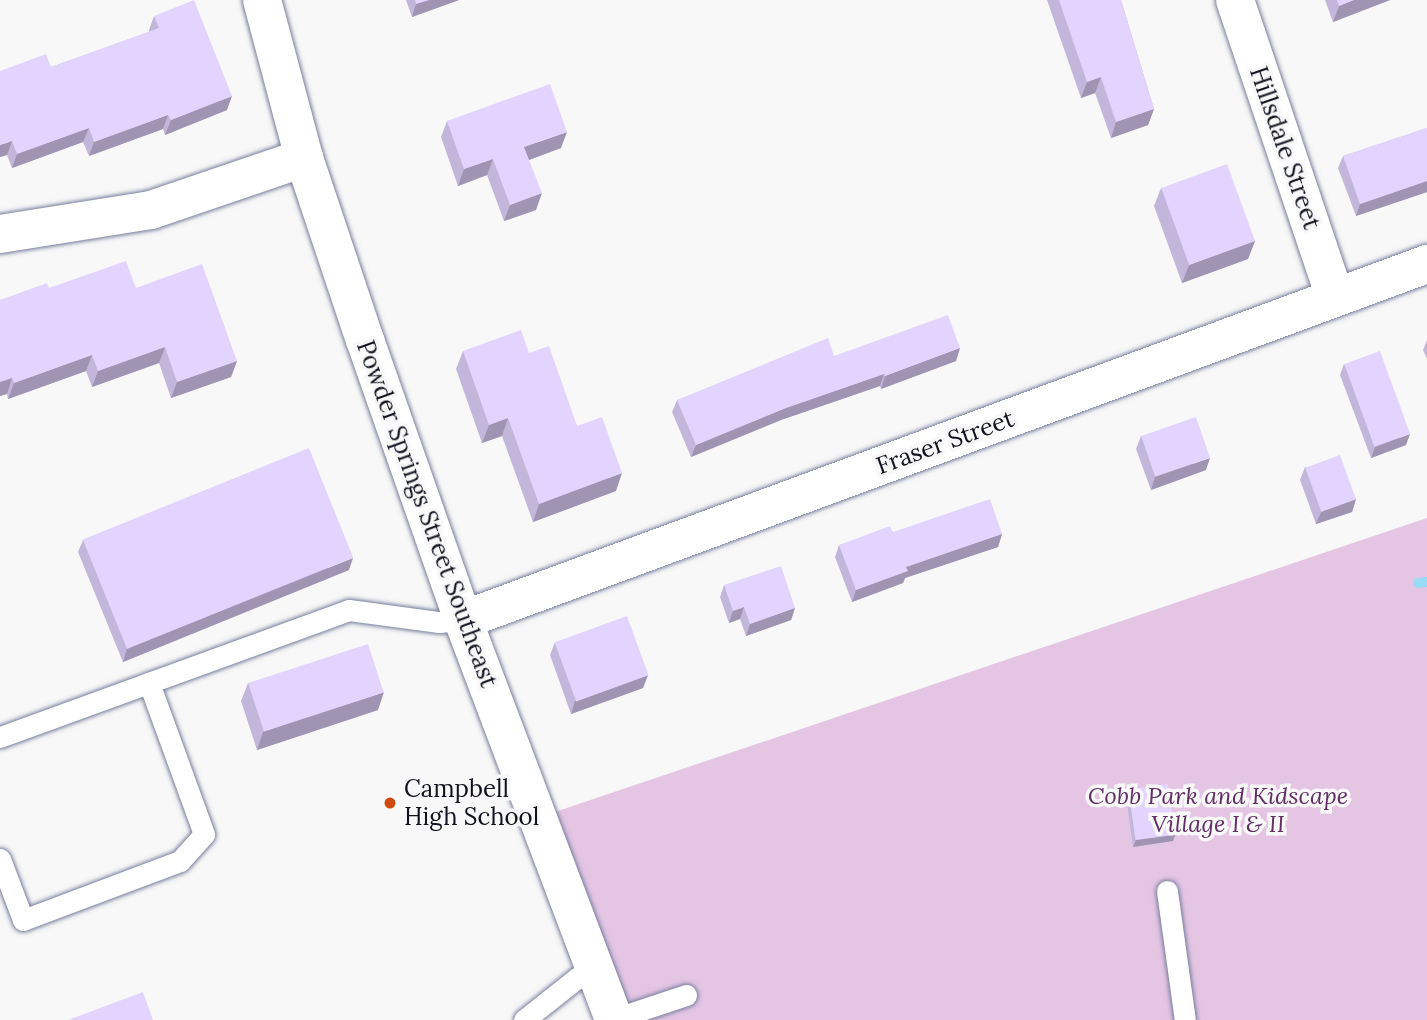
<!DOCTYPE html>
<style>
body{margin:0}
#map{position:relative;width:1427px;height:1020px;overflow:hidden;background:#f8f8f8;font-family:Lora,serif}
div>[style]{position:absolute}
.green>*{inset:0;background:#e4c5e4}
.stream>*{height:10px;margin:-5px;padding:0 5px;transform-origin:5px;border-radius:5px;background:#9bdaf6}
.roads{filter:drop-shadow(0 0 2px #787e9d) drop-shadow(0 0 2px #787e9d)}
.lane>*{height:21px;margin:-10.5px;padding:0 10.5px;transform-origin:10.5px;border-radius:10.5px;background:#fff}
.street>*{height:38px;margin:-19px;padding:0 19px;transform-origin:19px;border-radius:19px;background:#fff}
.secondary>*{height:38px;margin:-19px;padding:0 19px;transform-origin:19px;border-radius:19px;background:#fff}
.wall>*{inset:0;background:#c3b6db}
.shaded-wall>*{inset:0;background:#9f94b2}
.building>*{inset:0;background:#e3d4ff;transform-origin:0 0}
.dots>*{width:19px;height:19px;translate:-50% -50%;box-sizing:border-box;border:4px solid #f8f8f8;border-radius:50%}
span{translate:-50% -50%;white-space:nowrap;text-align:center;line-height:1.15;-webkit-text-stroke:7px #f8f8f8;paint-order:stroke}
.street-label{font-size:24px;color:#10121e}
.poi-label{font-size:24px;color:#10121e}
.left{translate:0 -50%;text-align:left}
.park-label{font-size:24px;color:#612f64;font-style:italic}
</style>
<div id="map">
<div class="green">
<i style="clip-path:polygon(1427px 518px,1427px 1020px,618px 1020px,537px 818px)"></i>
</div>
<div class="stream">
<i style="left:1418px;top:583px;width:9px;rotate:-6deg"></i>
</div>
<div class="roads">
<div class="lane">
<i style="left:0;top:737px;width:371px;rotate:-20deg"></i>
<i style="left:349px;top:610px;width:91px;rotate:7.6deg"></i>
<i style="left:439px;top:622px;width:24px;rotate:-5deg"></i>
<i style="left:0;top:859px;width:65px;rotate:69.3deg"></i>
<i style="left:23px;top:920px;width:168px;rotate:-20.6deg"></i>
<i style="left:180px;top:861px;width:36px;rotate:-48deg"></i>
<i style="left:204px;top:834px;width:161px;rotate:-110deg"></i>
<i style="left:1167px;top:891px;width:130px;rotate:82.1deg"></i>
<i style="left:614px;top:1019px;width:76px;rotate:-18.4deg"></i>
<i style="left:524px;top:1020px;width:68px;rotate:-38.4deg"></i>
<i style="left:577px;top:978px;width:19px;rotate:-18deg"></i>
</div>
<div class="street">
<i style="left:1235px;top:0;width:313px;rotate:71.4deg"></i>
<i style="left:0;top:234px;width:153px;rotate:-9deg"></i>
<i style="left:151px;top:210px;width:162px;rotate:-18.8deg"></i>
<i style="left:463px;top:620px;width:1028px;rotate:-20.27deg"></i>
</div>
<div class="secondary">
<i style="left:262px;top:0;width:163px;rotate:75.1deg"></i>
<i style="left:304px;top:158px;width:192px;rotate:71.5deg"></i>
<i style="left:365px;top:340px;width:297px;rotate:70.7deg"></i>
<i style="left:463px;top:620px;width:428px;rotate:69.3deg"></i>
</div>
</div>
<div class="wall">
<i style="clip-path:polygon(406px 0,459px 0,412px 17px)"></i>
<i style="clip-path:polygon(1047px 0,1121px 0,1154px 109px,1148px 125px,1111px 138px,1095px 93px,1081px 98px)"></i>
<i style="clip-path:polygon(1325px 0,1390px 0,1333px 22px)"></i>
<i style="clip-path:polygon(154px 16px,227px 110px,165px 135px,163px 129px,89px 156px,83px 142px,12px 168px,7px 155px,0 157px,51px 67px,149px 32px,149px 30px)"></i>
<i style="clip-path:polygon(447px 121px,561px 148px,529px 160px,536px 210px,504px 221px,487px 175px,458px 186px,441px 137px)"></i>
<i style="clip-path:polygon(1427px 128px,1427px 192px,1356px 216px,1338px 168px,1343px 156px)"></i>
<i style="clip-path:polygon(1161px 188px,1255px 241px,1248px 259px,1182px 283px,1154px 206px)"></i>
<i style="clip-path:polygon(49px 288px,136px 288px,237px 361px,231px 377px,171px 398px,159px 363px,92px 387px,86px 371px,8px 399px,7px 394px,0 396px,0 300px)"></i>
<i style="clip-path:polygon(1427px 340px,1427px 359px,1423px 350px)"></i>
<i style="clip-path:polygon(960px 348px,956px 361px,881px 389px,880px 386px,781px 420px,691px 457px,672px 412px,677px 400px,834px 356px)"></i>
<i style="clip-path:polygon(463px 351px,529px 353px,577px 426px,616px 491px,533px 522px,502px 436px,482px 443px,456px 369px)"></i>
<i style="clip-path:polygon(1344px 364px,1406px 445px,1371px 458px,1340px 375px)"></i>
<i style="clip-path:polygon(1141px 436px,1206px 470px,1151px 490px,1136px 449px)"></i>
<i style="clip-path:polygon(1305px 467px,1356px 499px,1352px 512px,1316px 524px,1300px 480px)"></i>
<i style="clip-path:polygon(893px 532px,1002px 534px,998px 547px,905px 578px,903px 583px,852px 602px,835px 557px,839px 545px)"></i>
<i style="clip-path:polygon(83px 540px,349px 570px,123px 662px,78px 552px)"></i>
<i style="clip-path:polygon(724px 585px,795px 608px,791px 620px,746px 636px,740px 619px,729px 623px,720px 597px)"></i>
<i style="clip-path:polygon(555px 642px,648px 675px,643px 688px,571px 714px,550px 655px)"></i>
<i style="clip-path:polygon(248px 683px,378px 710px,257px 750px,241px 701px)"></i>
<i style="clip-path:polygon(1128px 789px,1175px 835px,1173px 841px,1133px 847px,1126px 795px)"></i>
</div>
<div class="shaded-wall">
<i style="clip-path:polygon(429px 0,459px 0,412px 17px,416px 4px)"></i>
<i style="clip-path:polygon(1354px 0,1390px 0,1333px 22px,1339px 6px)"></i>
<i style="clip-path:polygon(1101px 77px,1095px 93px,1081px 98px,1087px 82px)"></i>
<i style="clip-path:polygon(232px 96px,227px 110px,165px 135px,171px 120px)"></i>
<i style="clip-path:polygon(1154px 109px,1148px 125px,1111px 138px,1116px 122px)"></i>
<i style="clip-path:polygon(168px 115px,163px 129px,89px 156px,94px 142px)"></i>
<i style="clip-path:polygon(89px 128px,83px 142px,12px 168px,17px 154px)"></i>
<i style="clip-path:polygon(567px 132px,561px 148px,518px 164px,524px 147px)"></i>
<i style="clip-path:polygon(12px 141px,7px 155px,0 157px,0 145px)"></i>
<i style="clip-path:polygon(493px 159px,487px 175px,458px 186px,464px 169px)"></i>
<i style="clip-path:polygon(1427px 181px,1427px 192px,1356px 216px,1360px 204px)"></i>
<i style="clip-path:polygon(542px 193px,536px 210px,504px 221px,510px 205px)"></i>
<i style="clip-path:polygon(1255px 241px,1248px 259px,1182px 283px,1189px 265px)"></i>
<i style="clip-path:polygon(165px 347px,159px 363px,92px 387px,98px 371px)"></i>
<i style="clip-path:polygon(960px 348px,956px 361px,881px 389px,885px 376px)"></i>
<i style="clip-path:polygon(92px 355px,86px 371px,8px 399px,14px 383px)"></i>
<i style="clip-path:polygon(237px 361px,231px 377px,171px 398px,177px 382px)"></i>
<i style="clip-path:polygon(884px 374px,880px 386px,781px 420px,691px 457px,696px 445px,786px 408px)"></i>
<i style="clip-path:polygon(12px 378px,7px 394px,0 396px,0 382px)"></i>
<i style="clip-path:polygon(508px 418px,502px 436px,482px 443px,489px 425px)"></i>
<i style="clip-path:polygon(1410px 434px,1406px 445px,1371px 458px,1375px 447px)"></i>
<i style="clip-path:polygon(1210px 458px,1206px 470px,1151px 490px,1155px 477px)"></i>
<i style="clip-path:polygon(622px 473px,616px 491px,533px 522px,539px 504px)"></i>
<i style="clip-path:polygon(1356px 499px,1352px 512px,1316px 524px,1321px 512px)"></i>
<i style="clip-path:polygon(1002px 534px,998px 547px,905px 578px,903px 583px,852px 602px,856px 590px,906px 567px)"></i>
<i style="clip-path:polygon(353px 558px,349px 570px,123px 662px,127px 649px)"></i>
<i style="clip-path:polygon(744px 607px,740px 619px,729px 623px,733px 611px)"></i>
<i style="clip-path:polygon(795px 608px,791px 620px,746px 636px,750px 624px)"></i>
<i style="clip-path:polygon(648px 675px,643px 688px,571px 714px,575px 701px)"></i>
<i style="clip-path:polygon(384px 692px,378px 710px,257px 750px,263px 732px)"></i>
<i style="clip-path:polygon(1175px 835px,1173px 841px,1133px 847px,1136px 840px)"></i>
</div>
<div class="building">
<i style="clip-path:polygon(194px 0,232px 96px,171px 120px,168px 115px,94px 142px,89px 128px,17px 154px,12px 141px,0 145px,0 71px,46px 54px,51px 67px,159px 28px,154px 16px)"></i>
<i style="clip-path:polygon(415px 0,429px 0,416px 4px)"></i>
<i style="clip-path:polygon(1059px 0,1121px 0,1154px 109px,1116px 122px,1101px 77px,1087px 82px)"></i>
<i style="clip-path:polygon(1337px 0,1354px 0,1339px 6px)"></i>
<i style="clip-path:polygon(550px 84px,567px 132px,524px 147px,542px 193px,510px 205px,493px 159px,464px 169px,447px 121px)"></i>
<i style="clip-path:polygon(1427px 128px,1427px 181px,1360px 204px,1343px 156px)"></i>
<i style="left:1227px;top:164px;width:82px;height:70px;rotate:70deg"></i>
<i style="clip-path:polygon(126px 261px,136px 288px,202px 264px,237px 361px,177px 382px,165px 347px,98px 371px,92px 355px,14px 383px,12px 378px,0 382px,0 300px,47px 283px,49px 288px)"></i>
<i style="clip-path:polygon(948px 315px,960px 348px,885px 376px,884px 374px,786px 408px,696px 445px,677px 400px,828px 338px,834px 356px)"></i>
<i style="clip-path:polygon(521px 330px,529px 353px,549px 346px,577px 426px,602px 417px,622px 473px,539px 504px,508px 418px,489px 425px,463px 351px)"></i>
<i style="left:1380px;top:351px;width:88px;height:38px;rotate:70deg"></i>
<i style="left:1196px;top:417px;width:43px;height:58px;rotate:71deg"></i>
<i style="left:309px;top:448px;width:118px;height:244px;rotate:68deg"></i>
<i style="left:1340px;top:455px;width:47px;height:37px;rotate:70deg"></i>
<i style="clip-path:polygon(990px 499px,1002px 534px,906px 567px,908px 571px,856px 590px,839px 545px,890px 526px,893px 532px)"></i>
<i style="clip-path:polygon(781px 566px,795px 608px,750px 624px,744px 607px,733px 611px,724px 585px)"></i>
<i style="left:627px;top:616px;width:63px;height:77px;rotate:70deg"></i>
<i style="left:368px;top:644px;width:51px;height:126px;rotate:72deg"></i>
<i style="left:1168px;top:784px;width:51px;height:40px;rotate:82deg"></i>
<i style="clip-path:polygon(143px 992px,153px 1020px,68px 1020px)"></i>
</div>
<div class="dots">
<i style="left:390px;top:803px;background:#d04a0f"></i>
</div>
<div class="street-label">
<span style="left:1285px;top:148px;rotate:71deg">Hillsdale Street</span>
<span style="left:945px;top:442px;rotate:-20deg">Fraser Street</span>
<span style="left:427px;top:514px;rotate:70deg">Powder Springs Street Southeast</span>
</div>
<div class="poi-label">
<span class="left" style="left:404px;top:803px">Campbell<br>High School</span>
</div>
<div class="park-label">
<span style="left:1218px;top:810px">Cobb Park and Kidscape<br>Village I &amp; II</span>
</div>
</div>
